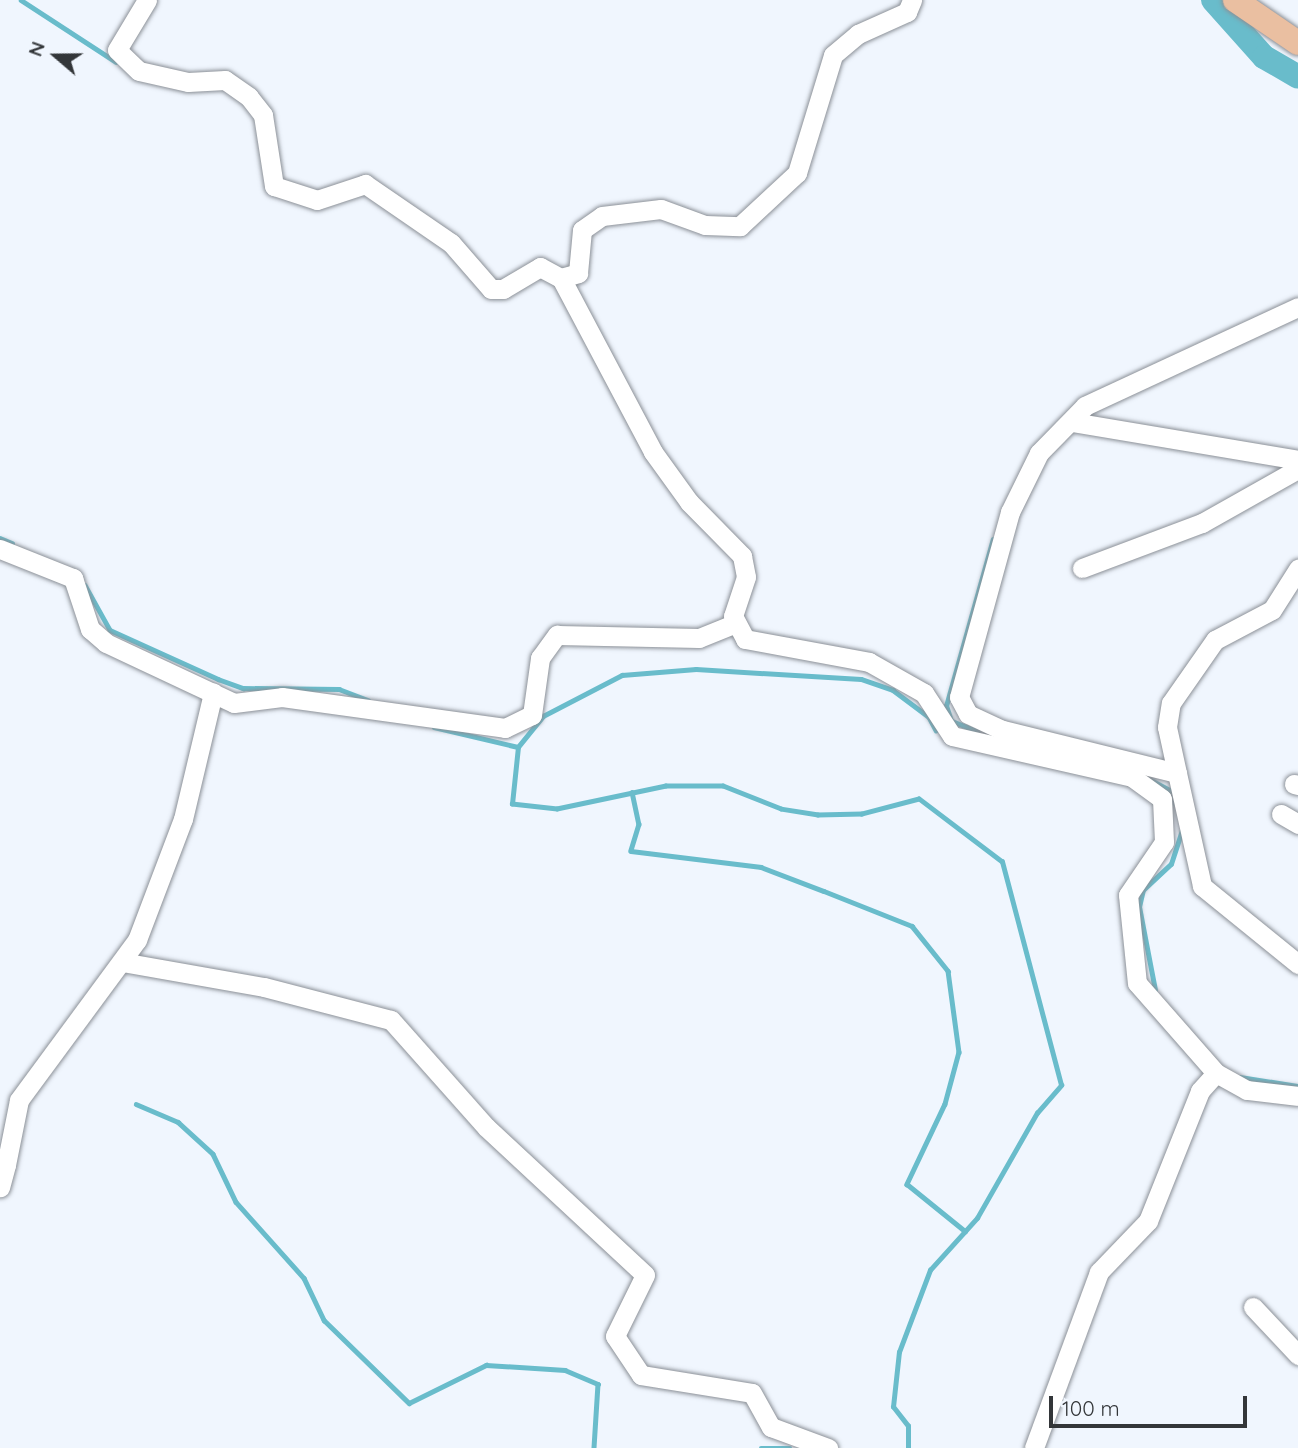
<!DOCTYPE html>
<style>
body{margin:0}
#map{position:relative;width:1298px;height:1448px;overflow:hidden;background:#f0f6fe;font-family:Quicksand,sans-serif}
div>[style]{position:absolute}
.stream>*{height:4.5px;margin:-2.25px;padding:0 2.25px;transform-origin:2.25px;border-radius:2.25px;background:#69bccb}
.river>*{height:24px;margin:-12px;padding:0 12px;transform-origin:12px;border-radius:12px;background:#69bccb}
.roads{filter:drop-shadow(0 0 2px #8b9097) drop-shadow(0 0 2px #8b9097)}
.minor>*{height:19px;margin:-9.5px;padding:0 9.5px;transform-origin:9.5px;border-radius:9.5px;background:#fff}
.major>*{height:24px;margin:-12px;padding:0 12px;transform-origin:12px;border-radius:12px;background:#eabfa1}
span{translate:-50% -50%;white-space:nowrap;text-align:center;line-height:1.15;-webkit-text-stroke:6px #f0f6fe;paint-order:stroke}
.north{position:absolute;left:21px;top:21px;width:70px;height:70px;-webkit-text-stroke:5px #f0f6fe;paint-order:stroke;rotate:290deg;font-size:19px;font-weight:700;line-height:28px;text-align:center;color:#333639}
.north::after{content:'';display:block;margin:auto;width:24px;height:32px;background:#333639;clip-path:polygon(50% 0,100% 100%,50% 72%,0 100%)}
.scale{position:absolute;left:1049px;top:1396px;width:198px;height:32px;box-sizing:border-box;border:4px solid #333639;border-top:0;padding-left:9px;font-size:21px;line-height:24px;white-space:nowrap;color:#333639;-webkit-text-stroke:5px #f0f6fe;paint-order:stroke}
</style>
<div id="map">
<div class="stream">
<i style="left:21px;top:0;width:113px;rotate:33.1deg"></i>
<i style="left:0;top:538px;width:13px;rotate:23deg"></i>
<i style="left:85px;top:585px;width:51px;rotate:60.9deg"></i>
<i style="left:110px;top:630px;width:119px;rotate:24.4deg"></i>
<i style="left:218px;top:679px;width:27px;rotate:20deg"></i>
<i style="left:243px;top:688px;width:96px;rotate:0.6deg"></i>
<i style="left:339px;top:689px;width:31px;rotate:21deg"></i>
<i style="left:434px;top:727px;width:86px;rotate:13.4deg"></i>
<i style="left:978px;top:732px;width:29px;rotate:-158deg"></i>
<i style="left:951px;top:721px;width:16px;rotate:-108deg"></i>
<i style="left:946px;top:706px;width:173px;rotate:-74.3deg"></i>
<i style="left:1149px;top:779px;width:24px;rotate:28deg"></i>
<i style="left:1170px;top:790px;width:13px;rotate:72deg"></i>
<i style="left:632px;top:792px;width:33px;rotate:78deg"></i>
<i style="left:639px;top:824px;width:28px;rotate:107deg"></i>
<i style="left:631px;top:851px;width:131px;rotate:7deg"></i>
<i style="left:761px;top:867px;width:67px;rotate:20.9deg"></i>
<i style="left:824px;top:891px;width:95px;rotate:21.7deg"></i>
<i style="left:912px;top:926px;width:58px;rotate:51.3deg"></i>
<i style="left:948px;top:971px;width:82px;rotate:82.3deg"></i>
<i style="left:959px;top:1052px;width:54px;rotate:105.1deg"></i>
<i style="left:945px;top:1104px;width:89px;rotate:115.4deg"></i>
<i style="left:907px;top:1184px;width:75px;rotate:39deg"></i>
<i style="left:1155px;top:990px;width:85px;rotate:-100.9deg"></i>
<i style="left:1139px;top:907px;width:17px;rotate:-77deg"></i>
<i style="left:1143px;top:890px;width:38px;rotate:-43deg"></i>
<i style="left:1171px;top:864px;width:36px;rotate:-72deg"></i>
<i style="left:1240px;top:1077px;width:59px;rotate:8.8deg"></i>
<i style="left:136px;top:1104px;width:46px;rotate:23.2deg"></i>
<i style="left:178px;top:1122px;width:47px;rotate:42.4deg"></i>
<i style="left:213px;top:1154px;width:53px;rotate:64.4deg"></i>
<i style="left:236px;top:1202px;width:102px;rotate:48.2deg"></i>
<i style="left:304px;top:1278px;width:47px;rotate:64.5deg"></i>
<i style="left:324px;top:1320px;width:119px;rotate:44.3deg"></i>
<i style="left:409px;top:1403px;width:86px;rotate:-26.3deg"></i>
<i style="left:486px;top:1365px;width:79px;rotate:3.6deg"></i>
<i style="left:565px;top:1370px;width:36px;rotate:23deg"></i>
<i style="left:598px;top:1384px;width:64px;rotate:93.6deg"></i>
<i style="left:761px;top:1448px;width:29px"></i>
<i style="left:908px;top:1448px;width:22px;rotate:-90deg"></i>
<i style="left:908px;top:1426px;width:24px;rotate:-128deg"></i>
<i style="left:893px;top:1407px;width:55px;rotate:-83.8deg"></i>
<i style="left:899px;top:1352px;width:88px;rotate:-69.3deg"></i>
<i style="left:930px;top:1270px;width:70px;rotate:-47.9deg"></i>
<i style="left:977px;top:1218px;width:121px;rotate:-60.3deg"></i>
<i style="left:1037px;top:1113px;width:37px;rotate:-49deg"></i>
<i style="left:1061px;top:1085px;width:231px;rotate:-104.8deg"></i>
<i style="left:1002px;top:862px;width:104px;rotate:-142.8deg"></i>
<i style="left:919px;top:799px;width:59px;rotate:165.3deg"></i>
<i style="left:862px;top:814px;width:44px;rotate:178.7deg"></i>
<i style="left:818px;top:815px;width:37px;rotate:-171deg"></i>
<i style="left:781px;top:809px;width:62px;rotate:-158.4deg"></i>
<i style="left:723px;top:786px;width:57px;rotate:180deg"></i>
<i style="left:666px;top:786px;width:111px;rotate:168.1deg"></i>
<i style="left:557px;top:809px;width:45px;rotate:-173.7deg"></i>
<i style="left:512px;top:804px;width:57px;rotate:-84deg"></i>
<i style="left:518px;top:747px;width:40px;rotate:-51deg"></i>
<i style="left:543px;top:716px;width:89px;rotate:-27.4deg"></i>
<i style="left:622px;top:675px;width:74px;rotate:-4.6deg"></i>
<i style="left:696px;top:669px;width:165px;rotate:3.5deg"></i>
<i style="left:861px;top:679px;width:34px;rotate:19deg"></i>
<i style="left:893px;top:690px;width:45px;rotate:36.9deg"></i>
<i style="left:929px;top:717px;width:15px;rotate:62deg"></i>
</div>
<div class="river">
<i style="left:1213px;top:0;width:76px;rotate:48.2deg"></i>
<i style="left:1264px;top:57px;width:39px;rotate:30deg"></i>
</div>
<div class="roads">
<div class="minor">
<i style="left:147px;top:0;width:58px;rotate:121deg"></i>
<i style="left:117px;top:50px;width:30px;rotate:44deg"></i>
<i style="left:139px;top:71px;width:50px;rotate:12.7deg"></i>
<i style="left:188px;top:82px;width:37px;rotate:-3deg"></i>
<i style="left:225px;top:80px;width:29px;rotate:35deg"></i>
<i style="left:249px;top:97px;width:23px;rotate:52deg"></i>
<i style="left:263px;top:115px;width:72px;rotate:81.2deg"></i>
<i style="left:274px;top:186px;width:45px;rotate:18deg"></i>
<i style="left:317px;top:200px;width:51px;rotate:-18.4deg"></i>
<i style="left:365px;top:184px;width:104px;rotate:34.5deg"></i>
<i style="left:451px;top:243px;width:61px;rotate:49deg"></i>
<i style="left:491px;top:289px;width:12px"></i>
<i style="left:503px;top:289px;width:43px;rotate:-30.7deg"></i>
<i style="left:540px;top:267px;width:24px;rotate:28deg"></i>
<i style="left:561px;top:278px;width:197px;rotate:62.1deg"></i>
<i style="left:653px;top:452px;width:62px;rotate:54.2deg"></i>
<i style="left:689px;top:502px;width:76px;rotate:45.5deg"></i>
<i style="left:742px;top:556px;width:21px;rotate:79deg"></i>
<i style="left:746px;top:577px;width:41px;rotate:108.4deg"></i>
<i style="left:733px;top:616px;width:26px;rotate:62deg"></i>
<i style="left:745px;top:639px;width:126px;rotate:10.5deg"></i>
<i style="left:869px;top:662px;width:63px;rotate:29.4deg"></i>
<i style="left:924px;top:693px;width:51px;rotate:56.9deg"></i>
<i style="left:952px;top:736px;width:185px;rotate:12.8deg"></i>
<i style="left:1132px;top:777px;width:37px;rotate:36deg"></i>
<i style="left:1162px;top:799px;width:43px;rotate:87.3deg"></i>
<i style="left:1164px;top:842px;width:64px;rotate:124.2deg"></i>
<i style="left:1128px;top:895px;width:88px;rotate:84.2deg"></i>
<i style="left:1137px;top:983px;width:120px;rotate:48.7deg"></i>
<i style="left:1216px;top:1073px;width:24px;rotate:132deg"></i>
<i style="left:1200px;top:1091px;width:140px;rotate:111.8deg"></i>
<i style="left:1148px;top:1221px;width:71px;rotate:133.9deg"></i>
<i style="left:1099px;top:1272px;width:188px;rotate:110.3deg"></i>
<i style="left:561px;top:278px;width:18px;rotate:-16deg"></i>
<i style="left:578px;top:273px;width:43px;rotate:-84.7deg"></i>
<i style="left:582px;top:230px;width:24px;rotate:-35deg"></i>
<i style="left:602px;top:216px;width:59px;rotate:-6.8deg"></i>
<i style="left:661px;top:209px;width:47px;rotate:20deg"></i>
<i style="left:705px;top:225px;width:35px;rotate:2deg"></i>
<i style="left:740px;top:226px;width:78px;rotate:-42.9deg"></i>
<i style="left:797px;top:173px;width:123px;rotate:-73deg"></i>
<i style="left:833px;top:55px;width:33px;rotate:-40deg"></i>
<i style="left:858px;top:34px;width:54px;rotate:-24.2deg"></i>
<i style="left:907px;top:12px;width:13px;rotate:-67deg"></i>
<i style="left:1298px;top:307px;width:235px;rotate:155.1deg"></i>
<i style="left:1085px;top:406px;width:66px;rotate:134.4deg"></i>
<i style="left:1039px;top:453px;width:66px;rotate:116.2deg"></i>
<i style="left:1010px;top:512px;width:192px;rotate:105.4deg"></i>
<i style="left:959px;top:697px;width:19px;rotate:62deg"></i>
<i style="left:968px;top:714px;width:38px;rotate:25deg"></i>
<i style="left:1003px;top:730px;width:179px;rotate:13.9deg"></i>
<i style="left:1177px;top:773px;width:116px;rotate:77.5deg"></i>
<i style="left:1202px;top:886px;width:124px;rotate:39.1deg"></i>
<i style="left:1072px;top:422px;width:229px;rotate:9.5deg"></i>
<i style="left:0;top:549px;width:79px;rotate:21.7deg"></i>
<i style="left:73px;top:578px;width:54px;rotate:71.6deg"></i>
<i style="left:90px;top:629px;width:21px;rotate:41deg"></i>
<i style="left:106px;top:643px;width:141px;rotate:25.1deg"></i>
<i style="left:234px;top:703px;width:48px;rotate:-7.1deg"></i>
<i style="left:282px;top:697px;width:225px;rotate:7.9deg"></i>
<i style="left:505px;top:728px;width:30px;rotate:-26deg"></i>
<i style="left:532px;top:715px;width:58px;rotate:-82deg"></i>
<i style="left:540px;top:658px;width:29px;rotate:-54deg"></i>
<i style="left:557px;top:635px;width:142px;rotate:1.2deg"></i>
<i style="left:699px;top:638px;width:38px;rotate:-22deg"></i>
<i style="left:1082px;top:568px;width:128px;rotate:-20.6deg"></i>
<i style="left:1202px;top:523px;width:110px;rotate:-29.4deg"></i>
<i style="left:1177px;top:773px;width:47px;rotate:-102.3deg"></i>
<i style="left:1167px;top:727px;width:24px;rotate:-81deg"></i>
<i style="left:1171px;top:703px;width:77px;rotate:-55.1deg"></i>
<i style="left:1215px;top:640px;width:64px;rotate:-27.8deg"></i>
<i style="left:1272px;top:610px;width:49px;rotate:-57.6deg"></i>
<i style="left:1294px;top:784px;width:4px;rotate:14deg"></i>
<i style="left:1281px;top:814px;width:20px;rotate:30deg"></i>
<i style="left:122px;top:962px;width:144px;rotate:10deg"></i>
<i style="left:264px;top:987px;width:131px;rotate:14.6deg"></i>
<i style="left:391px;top:1020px;width:143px;rotate:48.4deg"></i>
<i style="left:486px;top:1127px;width:217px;rotate:42.9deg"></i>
<i style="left:645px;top:1275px;width:68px;rotate:116.2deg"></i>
<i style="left:615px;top:1336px;width:47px;rotate:56.3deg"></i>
<i style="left:641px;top:1375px;width:112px;rotate:9.2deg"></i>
<i style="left:752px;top:1393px;width:39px;rotate:61deg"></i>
<i style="left:771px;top:1427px;width:61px;rotate:20.2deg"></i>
<i style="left:1216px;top:1073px;width:35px;rotate:29deg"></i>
<i style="left:1247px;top:1090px;width:51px;rotate:6.7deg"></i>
<i style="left:0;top:1161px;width:7px;rotate:34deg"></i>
<i style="left:6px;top:1165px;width:23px;rotate:105deg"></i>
<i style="left:6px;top:1165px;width:66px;rotate:-78.7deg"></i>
<i style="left:19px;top:1100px;width:199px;rotate:-53.6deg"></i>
<i style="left:137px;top:940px;width:129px;rotate:-69.2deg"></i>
<i style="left:183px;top:819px;width:130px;rotate:-76.6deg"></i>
<i style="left:1253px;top:1307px;width:66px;rotate:46.8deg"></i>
</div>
<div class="major">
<i style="left:1235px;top:0;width:76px;rotate:34.3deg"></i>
</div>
</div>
<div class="north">N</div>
<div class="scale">100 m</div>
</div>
